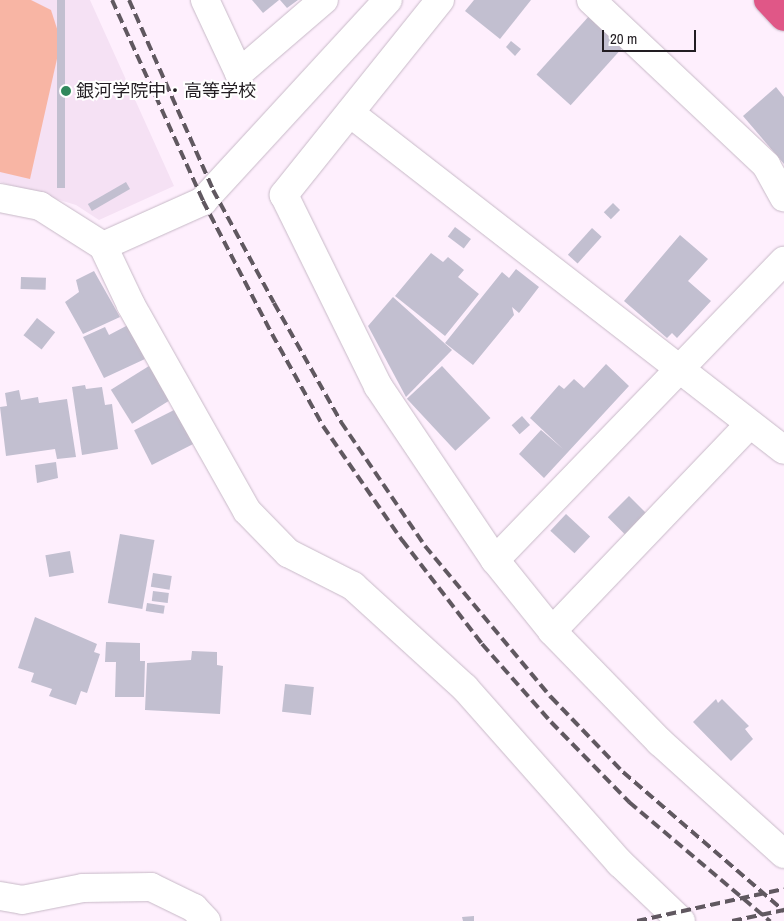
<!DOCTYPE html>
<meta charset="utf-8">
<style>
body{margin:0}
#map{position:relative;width:784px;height:921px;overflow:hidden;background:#feeffd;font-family:"Archivo Narrow","Noto Sans JP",sans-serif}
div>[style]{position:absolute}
.built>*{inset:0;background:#f5e1f4}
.green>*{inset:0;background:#f8b5a4}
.building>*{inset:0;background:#c2bfd0;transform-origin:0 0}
.roads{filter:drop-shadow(0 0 1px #c7b9c7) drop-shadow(0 0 1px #c7b9c7)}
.minor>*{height:28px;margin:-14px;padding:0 14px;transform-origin:14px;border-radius:14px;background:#fff}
.highway>*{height:28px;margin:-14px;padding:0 14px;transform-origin:14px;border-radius:14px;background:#e05787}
.rail>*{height:4px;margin-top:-2px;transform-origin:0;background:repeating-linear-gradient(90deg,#605860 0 10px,transparent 0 15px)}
.dots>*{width:14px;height:14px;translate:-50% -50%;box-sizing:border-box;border:2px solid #fff;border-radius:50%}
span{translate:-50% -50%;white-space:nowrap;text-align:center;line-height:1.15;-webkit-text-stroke:4px #fff;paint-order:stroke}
.poi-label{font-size:18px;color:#221d22}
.left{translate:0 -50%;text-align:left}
.scale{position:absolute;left:602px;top:30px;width:94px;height:22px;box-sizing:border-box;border:2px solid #221d22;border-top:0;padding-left:6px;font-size:15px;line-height:18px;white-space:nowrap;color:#221d22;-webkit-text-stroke:4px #fff;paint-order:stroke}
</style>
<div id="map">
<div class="built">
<i style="clip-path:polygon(0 0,90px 0,174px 186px,99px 220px,76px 205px,0 182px)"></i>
</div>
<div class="green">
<i style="clip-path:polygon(0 0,31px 0,51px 10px,61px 41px,30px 179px,0 172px)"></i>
</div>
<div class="building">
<i style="left:57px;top:0;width:8px;height:188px"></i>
<i style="clip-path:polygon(252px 0,279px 0,263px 13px)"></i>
<i style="clip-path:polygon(280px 0,298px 0,287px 8px)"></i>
<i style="clip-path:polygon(474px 0,531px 0,500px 39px,465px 11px)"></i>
<i style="left:590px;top:15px;width:46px;height:80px;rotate:42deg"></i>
<i style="clip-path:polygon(511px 41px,521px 49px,515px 56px,506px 47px)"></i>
<i style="clip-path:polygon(776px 87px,784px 97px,784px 164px,743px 116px)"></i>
<i style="left:126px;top:182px;width:8px;height:44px;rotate:60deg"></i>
<i style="left:613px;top:203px;width:10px;height:13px;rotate:45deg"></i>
<i style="left:455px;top:227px;width:20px;height:12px;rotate:37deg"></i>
<i style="left:592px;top:228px;width:13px;height:36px;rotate:42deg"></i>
<i style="clip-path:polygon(680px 235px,708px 259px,688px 281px,711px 301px,677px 338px,672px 333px,667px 338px,624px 301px)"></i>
<i style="clip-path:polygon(431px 253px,443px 262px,448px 257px,464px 270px,458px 277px,479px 294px,445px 336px,395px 296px)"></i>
<i style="clip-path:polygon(516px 269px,539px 287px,519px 313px,512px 307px,514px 315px,473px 365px,445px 343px,502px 272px,509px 278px)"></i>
<i style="clip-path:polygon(94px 271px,120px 317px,83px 334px,65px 302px,79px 292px,76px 280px)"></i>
<i style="left:21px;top:277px;width:25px;height:12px;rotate:2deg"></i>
<i style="clip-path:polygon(393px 297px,452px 350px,406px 397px,368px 326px)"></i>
<i style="left:37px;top:318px;width:23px;height:22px;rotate:38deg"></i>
<i style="clip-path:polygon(128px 325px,145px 359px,104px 378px,83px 337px,105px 327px,109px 335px)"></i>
<i style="clip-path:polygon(606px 364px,629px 386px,544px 478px,519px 454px,541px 430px,563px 449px,530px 418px,559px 385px,564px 389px,574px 379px,584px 388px)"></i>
<i style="left:149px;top:366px;width:40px;height:45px;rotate:58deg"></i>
<i style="left:442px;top:366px;width:71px;height:48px;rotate:47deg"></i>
<i style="clip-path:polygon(85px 385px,86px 389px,102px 387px,105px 405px,112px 404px,118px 449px,82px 455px,72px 387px)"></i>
<i style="clip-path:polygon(19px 390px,21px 400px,38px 397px,39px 403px,67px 399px,76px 457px,57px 459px,55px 449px,6px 456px,0 407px,7px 406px,5px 393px)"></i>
<i style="left:176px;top:409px;width:39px;height:47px;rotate:63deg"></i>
<i style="left:522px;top:416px;width:12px;height:14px;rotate:48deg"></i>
<i style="clip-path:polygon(56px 462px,58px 478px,37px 483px,35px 465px)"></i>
<i style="left:629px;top:496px;width:28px;height:30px;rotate:45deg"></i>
<i style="left:566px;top:514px;width:33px;height:23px;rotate:43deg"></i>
<i style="left:120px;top:534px;width:35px;height:70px;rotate:10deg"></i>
<i style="left:70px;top:551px;width:22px;height:25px;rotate:80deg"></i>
<i style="left:153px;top:573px;width:19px;height:14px;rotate:9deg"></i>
<i style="left:153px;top:591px;width:16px;height:10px;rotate:7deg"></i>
<i style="left:147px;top:603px;width:18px;height:8px;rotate:9deg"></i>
<i style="clip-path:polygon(35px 617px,97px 644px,94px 652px,100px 654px,87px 693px,81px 691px,76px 705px,49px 696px,52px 689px,31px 682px,34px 673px,18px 668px)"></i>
<i style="clip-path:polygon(106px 642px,140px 643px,140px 661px,145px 661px,144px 697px,115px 697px,116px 662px,105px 662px)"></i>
<i style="clip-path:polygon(192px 651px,217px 652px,217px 665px,223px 666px,220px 714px,145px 710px,147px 663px,191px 660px)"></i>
<i style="left:285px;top:684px;width:29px;height:28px;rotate:6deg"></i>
<i style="clip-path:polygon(716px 699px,718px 703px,722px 699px,749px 726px,745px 729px,753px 739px,731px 761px,693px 722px)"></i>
<i style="clip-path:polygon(474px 916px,474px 921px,463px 921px,462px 917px)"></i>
</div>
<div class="roads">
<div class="minor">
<i style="left:205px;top:0;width:81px;rotate:65deg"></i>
<i style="left:239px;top:73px;width:112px;rotate:-40.7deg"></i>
<i style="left:440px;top:0;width:250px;rotate:128.7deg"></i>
<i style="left:284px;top:195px;width:213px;rotate:63.8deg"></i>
<i style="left:378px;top:386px;width:210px;rotate:56.1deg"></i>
<i style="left:495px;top:560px;width:91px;rotate:51.2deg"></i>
<i style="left:552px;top:631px;width:155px;rotate:45.8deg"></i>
<i style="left:660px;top:742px;width:167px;rotate:42.1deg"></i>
<i style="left:591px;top:0;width:241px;rotate:43.3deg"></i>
<i style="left:766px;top:165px;width:37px;rotate:61deg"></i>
<i style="left:350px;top:113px;width:549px;rotate:37.83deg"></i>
<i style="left:0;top:198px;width:41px;rotate:11.3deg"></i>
<i style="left:40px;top:206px;width:75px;rotate:32.4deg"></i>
<i style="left:103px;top:246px;width:65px;rotate:64.6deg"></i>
<i style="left:131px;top:305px;width:236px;rotate:60.6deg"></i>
<i style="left:247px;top:511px;width:59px;rotate:45.7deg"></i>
<i style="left:288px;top:553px;width:73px;rotate:26.9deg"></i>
<i style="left:353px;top:586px;width:151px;rotate:42.3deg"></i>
<i style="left:465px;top:688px;width:234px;rotate:48.5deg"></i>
<i style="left:620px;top:863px;width:84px;rotate:43.6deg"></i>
<i style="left:103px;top:246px;width:110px;rotate:-24.2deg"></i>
<i style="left:203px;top:201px;width:273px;rotate:-47.4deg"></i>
<i style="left:495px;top:560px;width:416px;rotate:-46deg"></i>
<i style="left:552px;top:631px;width:286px;rotate:-46.3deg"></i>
<i style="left:0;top:896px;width:22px;rotate:10deg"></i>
<i style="left:22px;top:900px;width:62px;rotate:-11.1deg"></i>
<i style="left:83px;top:888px;width:68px;rotate:-0.8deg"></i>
<i style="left:151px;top:887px;width:48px;rotate:26deg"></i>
<i style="left:194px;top:908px;width:18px;rotate:47deg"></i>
</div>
<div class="highway">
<i style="left:768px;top:0;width:23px;rotate:47deg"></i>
</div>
</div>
<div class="rail">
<i style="left:112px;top:0;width:221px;rotate:65.6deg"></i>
<i style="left:203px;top:201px;width:150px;rotate:62.6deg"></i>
<i style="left:272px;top:334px;width:105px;rotate:61deg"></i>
<i style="left:323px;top:426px;width:139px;rotate:55.3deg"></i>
<i style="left:402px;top:540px;width:131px;rotate:52.4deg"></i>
<i style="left:482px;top:644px;width:104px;rotate:48.5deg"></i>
<i style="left:551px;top:722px;width:112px;rotate:45.7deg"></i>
<i style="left:629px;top:802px;width:185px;rotate:40.2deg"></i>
<i style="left:129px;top:0;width:208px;rotate:66.1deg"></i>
<i style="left:213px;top:190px;width:128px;rotate:61.6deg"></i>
<i style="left:274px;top:303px;width:137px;rotate:60.6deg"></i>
<i style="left:341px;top:422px;width:150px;rotate:55.9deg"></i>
<i style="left:425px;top:546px;width:197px;rotate:50.2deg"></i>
<i style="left:551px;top:697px;width:104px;rotate:46.2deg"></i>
<i style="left:623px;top:772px;width:213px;rotate:40.8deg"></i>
<i style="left:637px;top:921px;width:150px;rotate:-12.3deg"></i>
<i style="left:732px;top:921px;width:53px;rotate:-11.9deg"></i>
</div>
<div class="dots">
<i style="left:66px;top:91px;background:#30885c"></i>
</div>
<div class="poi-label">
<span class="left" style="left:76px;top:91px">銀河学院中・高等学校</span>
</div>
<div class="scale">20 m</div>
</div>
